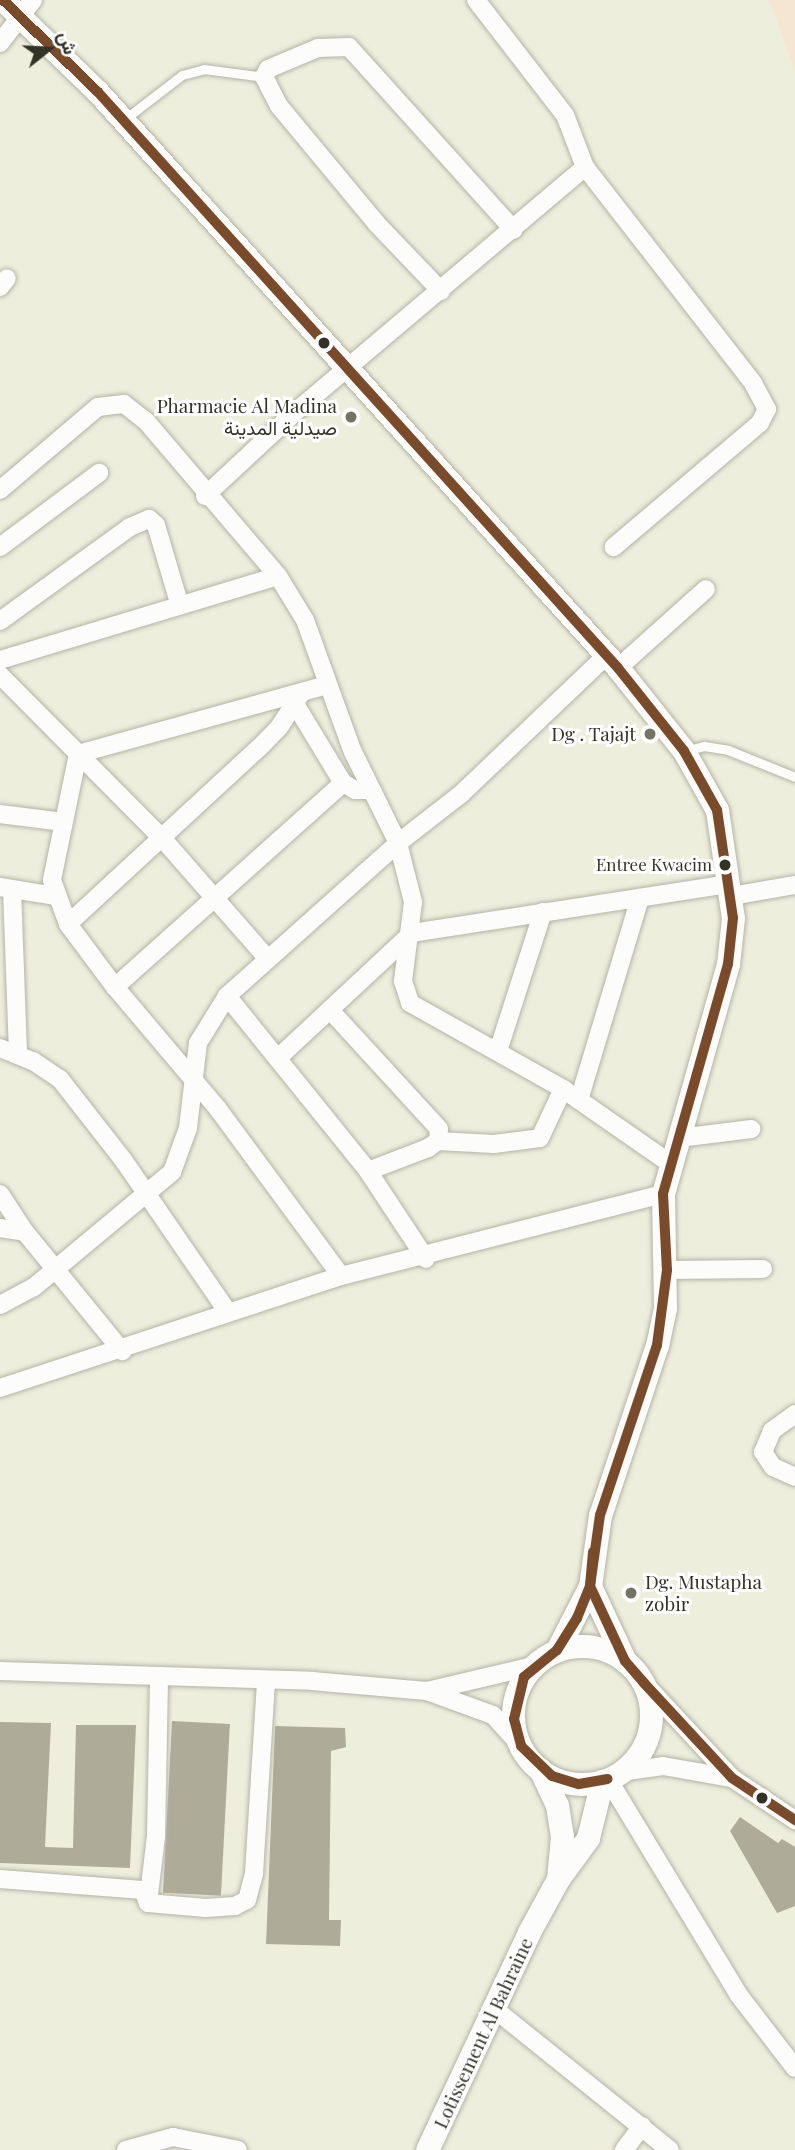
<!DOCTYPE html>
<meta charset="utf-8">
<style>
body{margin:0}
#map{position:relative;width:795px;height:2150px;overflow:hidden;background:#eed;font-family:"Playfair Display",Vazirmatn,serif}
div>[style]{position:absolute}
.green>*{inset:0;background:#f4e6d0}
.building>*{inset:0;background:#afab99;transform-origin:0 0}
.roads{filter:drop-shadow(0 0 2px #b4b4a6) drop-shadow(0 0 2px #b4b4a6)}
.service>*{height:9px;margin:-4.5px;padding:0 4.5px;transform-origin:4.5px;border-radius:4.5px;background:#fcfcfa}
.minor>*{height:18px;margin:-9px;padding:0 9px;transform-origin:9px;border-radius:9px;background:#fcfcfa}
.tertiary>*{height:23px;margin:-11.5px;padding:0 11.5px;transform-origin:11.5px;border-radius:11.5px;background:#fcfcfa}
.tertiary>.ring{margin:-11.5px;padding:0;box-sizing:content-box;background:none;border:23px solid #fcfcfa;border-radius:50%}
.bus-1>*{height:10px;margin:-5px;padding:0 5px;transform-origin:5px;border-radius:5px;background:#7a4b2a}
.dots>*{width:19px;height:19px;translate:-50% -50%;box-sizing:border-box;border:4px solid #fff;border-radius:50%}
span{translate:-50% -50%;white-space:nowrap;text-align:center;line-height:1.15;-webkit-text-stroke:6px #fff;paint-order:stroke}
.bus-label{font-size:17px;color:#323326}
.right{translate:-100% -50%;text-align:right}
.poi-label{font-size:19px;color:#323326}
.left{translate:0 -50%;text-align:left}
.street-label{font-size:19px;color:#323326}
.north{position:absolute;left:14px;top:14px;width:70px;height:70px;-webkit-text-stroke:5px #fff;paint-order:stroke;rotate:72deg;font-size:19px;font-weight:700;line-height:28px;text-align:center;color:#323326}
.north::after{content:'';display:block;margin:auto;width:24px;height:32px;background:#323326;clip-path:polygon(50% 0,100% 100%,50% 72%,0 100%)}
</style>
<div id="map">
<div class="green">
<i style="clip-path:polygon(769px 0,795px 0,795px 70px)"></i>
</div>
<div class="building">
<i style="left:172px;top:1721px;width:58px;height:172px;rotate:3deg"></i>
<i style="clip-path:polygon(0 1722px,51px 1723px,45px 1847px,73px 1848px,76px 1725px,136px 1725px,130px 1868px,0 1863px)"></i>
<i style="clip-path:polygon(275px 1726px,345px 1728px,346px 1747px,331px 1751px,329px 1920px,341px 1920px,340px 1946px,266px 1944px)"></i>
<i style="clip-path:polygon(740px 1817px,778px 1843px,782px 1839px,795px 1847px,795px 1906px,777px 1913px,730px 1831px)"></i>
</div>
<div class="roads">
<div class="service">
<i style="left:125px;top:119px;width:72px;rotate:-37.7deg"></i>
<i style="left:182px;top:75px;width:23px;rotate:-15deg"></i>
<i style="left:204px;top:69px;width:61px;rotate:7.6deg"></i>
<i style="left:685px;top:751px;width:20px;rotate:-15deg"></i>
<i style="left:704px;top:746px;width:24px;rotate:9deg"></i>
<i style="left:728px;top:750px;width:72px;rotate:21.9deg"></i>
</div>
<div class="minor">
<i style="left:476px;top:0;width:145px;rotate:52.3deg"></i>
<i style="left:565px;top:115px;width:56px;rotate:69deg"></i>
<i style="left:0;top:43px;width:54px;rotate:-52.5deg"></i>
<i style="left:0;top:287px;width:11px;rotate:-52deg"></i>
<i style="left:441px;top:291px;width:93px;rotate:-133.7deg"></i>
<i style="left:377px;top:224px;width:153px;rotate:-129.7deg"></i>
<i style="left:279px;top:106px;width:33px;rotate:-117deg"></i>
<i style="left:264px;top:77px;width:9px;rotate:-63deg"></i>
<i style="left:268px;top:69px;width:54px;rotate:-22.8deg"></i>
<i style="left:318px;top:48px;width:31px;rotate:-2deg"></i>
<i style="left:349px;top:47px;width:246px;rotate:48deg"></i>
<i style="left:0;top:490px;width:128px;rotate:-40.3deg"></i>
<i style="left:98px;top:407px;width:26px;rotate:-7deg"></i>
<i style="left:124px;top:404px;width:28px;rotate:38deg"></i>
<i style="left:146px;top:421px;width:204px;rotate:49.6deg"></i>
<i style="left:278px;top:576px;width:52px;rotate:58.5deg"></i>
<i style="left:305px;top:620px;width:138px;rotate:70.1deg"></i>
<i style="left:352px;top:750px;width:104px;rotate:63.7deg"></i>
<i style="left:398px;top:843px;width:61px;rotate:75.7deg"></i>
<i style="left:413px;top:902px;width:80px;rotate:97.2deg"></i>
<i style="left:403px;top:981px;width:23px;rotate:72deg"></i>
<i style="left:410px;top:1003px;width:176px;rotate:29.3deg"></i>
<i style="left:563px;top:1089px;width:131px;rotate:34.8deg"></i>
<i style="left:205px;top:496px;width:122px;rotate:-43deg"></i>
<i style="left:294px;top:413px;width:381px;rotate:-40.2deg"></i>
<i style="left:585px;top:167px;width:274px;rotate:52.1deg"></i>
<i style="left:753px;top:383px;width:30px;rotate:62deg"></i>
<i style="left:767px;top:409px;width:16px;rotate:117deg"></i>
<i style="left:760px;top:423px;width:192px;rotate:139.7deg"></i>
<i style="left:0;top:547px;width:124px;rotate:-36.8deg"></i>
<i style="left:0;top:621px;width:160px;rotate:-35.9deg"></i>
<i style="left:130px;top:527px;width:21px;rotate:-23deg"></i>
<i style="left:149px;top:519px;width:9px;rotate:41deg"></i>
<i style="left:156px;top:525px;width:84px;rotate:73.5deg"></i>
<i style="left:0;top:660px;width:290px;rotate:-16.8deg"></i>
<i style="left:618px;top:668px;width:118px;rotate:-41.9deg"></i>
<i style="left:0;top:675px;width:230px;rotate:45.2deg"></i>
<i style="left:162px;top:838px;width:158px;rotate:48.8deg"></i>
<i style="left:327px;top:685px;width:258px;rotate:164.5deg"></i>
<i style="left:78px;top:754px;width:129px;rotate:101.7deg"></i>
<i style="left:52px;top:880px;width:47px;rotate:70deg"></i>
<i style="left:68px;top:924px;width:79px;rotate:53.3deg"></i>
<i style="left:115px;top:987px;width:160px;rotate:49.8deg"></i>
<i style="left:218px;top:1109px;width:207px;rotate:53.6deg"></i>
<i style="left:295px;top:704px;width:92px;rotate:58.7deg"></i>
<i style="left:343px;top:783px;width:14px;rotate:30deg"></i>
<i style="left:355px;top:790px;width:17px"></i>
<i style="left:0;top:814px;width:64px;rotate:7.2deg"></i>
<i style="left:0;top:887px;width:57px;rotate:9.1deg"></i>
<i style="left:12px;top:889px;width:164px;rotate:87.9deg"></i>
<i style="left:731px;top:896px;width:65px;rotate:-9.8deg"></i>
<i style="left:68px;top:924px;width:260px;rotate:-42.7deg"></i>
<i style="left:259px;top:748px;width:30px;rotate:-46deg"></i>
<i style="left:280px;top:726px;width:37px;rotate:-57deg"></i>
<i style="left:115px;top:987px;width:306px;rotate:-41.8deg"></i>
<i style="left:227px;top:996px;width:225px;rotate:51.1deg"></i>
<i style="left:368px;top:1171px;width:105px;rotate:56.6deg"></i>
<i style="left:330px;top:1010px;width:161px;rotate:47.5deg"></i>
<i style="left:439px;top:1129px;width:12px;rotate:95deg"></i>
<i style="left:438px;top:1141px;width:12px;rotate:145deg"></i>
<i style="left:428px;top:1148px;width:64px;rotate:159deg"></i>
<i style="left:0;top:1048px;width:35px;rotate:22deg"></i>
<i style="left:33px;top:1061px;width:32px;rotate:34deg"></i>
<i style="left:60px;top:1079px;width:104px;rotate:52deg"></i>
<i style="left:124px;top:1161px;width:182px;rotate:55.5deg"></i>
<i style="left:498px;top:1051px;width:146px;rotate:-72.1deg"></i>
<i style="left:279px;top:1057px;width:182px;rotate:-43deg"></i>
<i style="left:412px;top:933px;width:322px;rotate:-8.8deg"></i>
<i style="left:579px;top:1100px;width:211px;rotate:-73.2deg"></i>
<i style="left:679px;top:1138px;width:73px;rotate:-7.1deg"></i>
<i style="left:438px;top:1141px;width:56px;rotate:3.1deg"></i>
<i style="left:494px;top:1144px;width:46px;rotate:-7.4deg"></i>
<i style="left:540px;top:1138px;width:54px;rotate:-64.9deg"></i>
<i style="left:0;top:1194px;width:45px;rotate:56.7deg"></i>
<i style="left:25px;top:1232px;width:154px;rotate:50.8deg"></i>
<i style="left:0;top:1228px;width:25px;rotate:9deg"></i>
<i style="left:667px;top:1270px;width:96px;rotate:-0.6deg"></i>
<i style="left:0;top:1305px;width:38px;rotate:-28deg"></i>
<i style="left:34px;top:1287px;width:180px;rotate:-39.8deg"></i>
<i style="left:172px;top:1172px;width:47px;rotate:-70deg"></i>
<i style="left:188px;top:1128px;width:86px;rotate:-83.3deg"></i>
<i style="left:198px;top:1043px;width:55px;rotate:-58.3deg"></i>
<i style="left:227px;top:996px;width:229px;rotate:-41.8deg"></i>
<i style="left:398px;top:843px;width:80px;rotate:-37.9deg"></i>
<i style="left:461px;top:794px;width:200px;rotate:-43.6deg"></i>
<i style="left:0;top:1388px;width:359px;rotate:-18.2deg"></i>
<i style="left:341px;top:1276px;width:332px;rotate:-14.3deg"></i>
<i style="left:795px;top:1414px;width:29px;rotate:144deg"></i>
<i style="left:772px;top:1431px;width:23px;rotate:113deg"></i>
<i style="left:763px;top:1452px;width:18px;rotate:56deg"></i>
<i style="left:773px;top:1467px;width:24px;rotate:24deg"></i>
<i style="left:0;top:1671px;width:312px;rotate:1.8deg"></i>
<i style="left:312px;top:1681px;width:115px;rotate:5deg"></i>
<i style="left:427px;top:1691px;width:70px;rotate:20deg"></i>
<i style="left:493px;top:1715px;width:42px;rotate:47.9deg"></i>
<i style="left:644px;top:1683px;width:129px;rotate:47.2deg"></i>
<i style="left:732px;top:1778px;width:76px;rotate:33.7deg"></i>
<i style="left:427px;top:1691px;width:109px;rotate:-13.3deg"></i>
<i style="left:620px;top:1772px;width:43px;rotate:-7.9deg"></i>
<i style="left:663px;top:1766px;width:70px;rotate:9.9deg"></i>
<i style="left:608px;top:1779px;width:251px;rotate:58.8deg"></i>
<i style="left:738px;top:1994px;width:93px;rotate:52.4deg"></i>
<i style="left:0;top:1879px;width:143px;rotate:4.4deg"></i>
<i style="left:143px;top:1890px;width:14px;rotate:69deg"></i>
<i style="left:148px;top:1903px;width:58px;rotate:4.9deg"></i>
<i style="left:206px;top:1908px;width:29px;rotate:-4deg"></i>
<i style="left:235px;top:1906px;width:13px;rotate:-27deg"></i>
<i style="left:247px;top:1900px;width:28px;rotate:-75deg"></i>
<i style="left:254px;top:1873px;width:192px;rotate:-86.4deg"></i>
<i style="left:148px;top:1903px;width:67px;rotate:-83.2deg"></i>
<i style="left:156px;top:1836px;width:160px;rotate:-88.9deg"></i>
<i style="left:492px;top:2007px;width:228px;rotate:38.8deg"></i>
<i style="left:126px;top:2150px;width:49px;rotate:-15.5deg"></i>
<i style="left:173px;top:2137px;width:66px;rotate:11.3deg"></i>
<i style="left:624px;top:2150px;width:30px;rotate:-53deg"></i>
</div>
<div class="tertiary">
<i style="left:3px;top:0;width:131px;rotate:44.1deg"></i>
<i style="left:97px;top:91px;width:777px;rotate:47.92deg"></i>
<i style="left:618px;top:668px;width:106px;rotate:51.5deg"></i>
<i style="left:684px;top:751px;width:68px;rotate:60.8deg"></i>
<i style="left:717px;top:810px;width:109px;rotate:81.6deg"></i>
<i style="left:733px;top:918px;width:46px;rotate:96.2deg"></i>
<i style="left:728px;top:964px;width:239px;rotate:105.8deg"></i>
<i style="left:663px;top:1194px;width:114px;rotate:89deg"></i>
<i style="left:665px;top:1308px;width:38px;rotate:102deg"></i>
<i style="left:657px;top:1345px;width:179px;rotate:108.5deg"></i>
<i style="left:600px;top:1515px;width:72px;rotate:98deg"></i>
<i style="left:590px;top:1586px;width:72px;rotate:117.3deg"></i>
<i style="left:590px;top:1586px;width:83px;rotate:65deg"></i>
<i class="ring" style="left:513px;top:1646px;width:115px;height:115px"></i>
<i style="left:540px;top:1769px;width:40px;rotate:65deg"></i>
<i style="left:557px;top:1805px;width:31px;rotate:81deg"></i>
<i style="left:562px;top:1836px;width:43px;rotate:95.3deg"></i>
<i style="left:427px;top:2150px;width:241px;rotate:-64.9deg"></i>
<i style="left:529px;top:1932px;width:60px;rotate:-61.3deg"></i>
<i style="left:558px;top:1879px;width:51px;rotate:-53.8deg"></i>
<i style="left:588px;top:1838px;width:59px;rotate:-76.2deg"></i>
</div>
</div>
<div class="bus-1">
<i style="left:3px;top:0;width:131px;rotate:44.1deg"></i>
<i style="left:97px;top:91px;width:777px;rotate:47.92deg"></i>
<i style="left:618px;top:668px;width:106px;rotate:51.5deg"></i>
<i style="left:684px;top:751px;width:68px;rotate:60.8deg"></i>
<i style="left:717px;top:810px;width:109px;rotate:81.6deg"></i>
<i style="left:733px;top:918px;width:46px;rotate:96.2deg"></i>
<i style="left:728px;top:964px;width:239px;rotate:105.8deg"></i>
<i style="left:663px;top:1194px;width:76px;rotate:87deg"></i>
<i style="left:667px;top:1270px;width:76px;rotate:97.6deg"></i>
<i style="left:657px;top:1345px;width:179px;rotate:108.5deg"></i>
<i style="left:600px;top:1515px;width:72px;rotate:98deg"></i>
<i style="left:590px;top:1586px;width:83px;rotate:65deg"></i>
<i style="left:625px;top:1661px;width:29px;rotate:49deg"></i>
<i style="left:644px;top:1683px;width:129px;rotate:47.2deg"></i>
<i style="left:732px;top:1778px;width:76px;rotate:33.7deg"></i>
<i style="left:593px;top:1552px;width:34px;rotate:95deg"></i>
<i style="left:590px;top:1586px;width:35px;rotate:112deg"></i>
<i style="left:577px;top:1618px;width:38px;rotate:122deg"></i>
<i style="left:557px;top:1650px;width:43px;rotate:140.7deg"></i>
<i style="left:524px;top:1677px;width:43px;rotate:103.4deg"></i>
<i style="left:514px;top:1719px;width:28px;rotate:75deg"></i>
<i style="left:521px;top:1746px;width:43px;rotate:44.1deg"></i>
<i style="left:552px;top:1776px;width:28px;rotate:17deg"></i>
<i style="left:579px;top:1784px;width:29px;rotate:-10deg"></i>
</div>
<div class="dots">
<i style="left:324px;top:343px;background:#323326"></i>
<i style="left:351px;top:417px;background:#747466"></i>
<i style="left:650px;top:734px;background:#747466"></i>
<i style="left:725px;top:865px;background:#323326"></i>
<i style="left:631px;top:1593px;background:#747466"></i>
<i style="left:762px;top:1798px;background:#323326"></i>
</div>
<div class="bus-label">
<span class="right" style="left:712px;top:865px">Entree Kwacim</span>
</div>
<div class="poi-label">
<span class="right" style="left:337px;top:417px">Pharmacie Al Madina<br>صيدلية المدينة</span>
<span class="right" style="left:636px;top:734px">Dg . Tajajt</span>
<span class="left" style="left:645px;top:1593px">Dg. Mustapha<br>zobir</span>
</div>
<div class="street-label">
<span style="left:483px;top:2033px;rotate:-65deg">Lotissement Al Bahraine</span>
</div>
<div class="north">ش</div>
</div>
